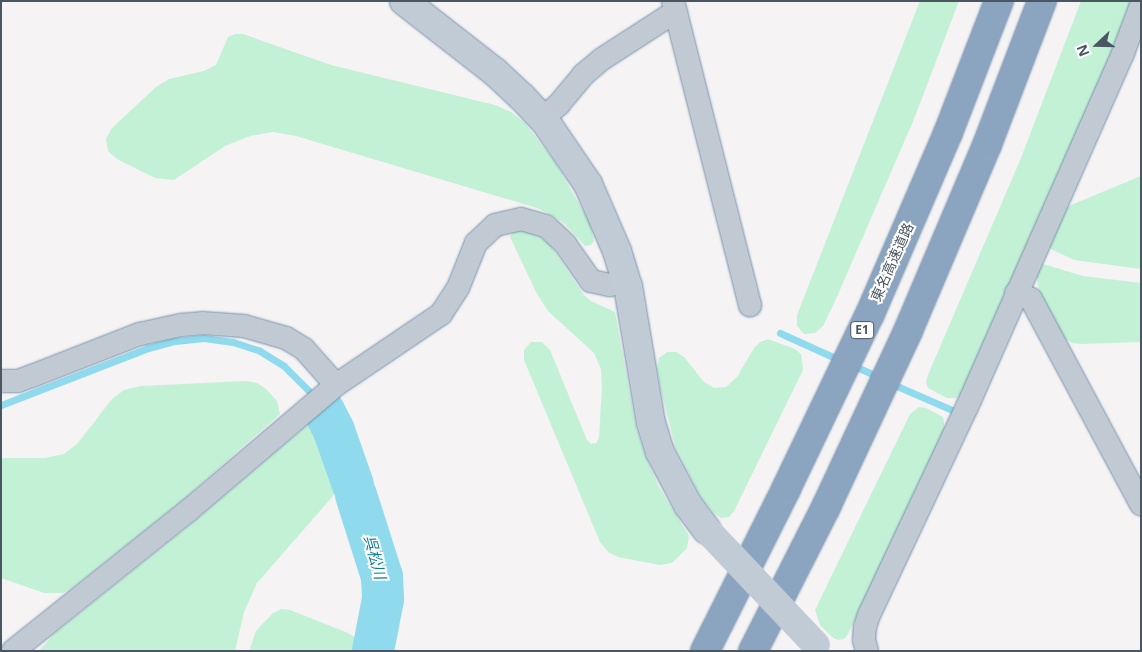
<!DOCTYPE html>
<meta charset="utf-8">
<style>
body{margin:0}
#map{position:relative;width:1142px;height:652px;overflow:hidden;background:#f5f3f3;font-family:"Open Sans","Noto Sans JP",sans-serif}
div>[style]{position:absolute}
.green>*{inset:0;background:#c3f1d5}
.stream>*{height:7px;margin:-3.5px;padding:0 3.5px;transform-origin:3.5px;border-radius:3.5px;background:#90daee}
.river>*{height:42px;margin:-21px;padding:0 21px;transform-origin:21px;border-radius:21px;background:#90daee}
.roads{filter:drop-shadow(0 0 1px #7690ad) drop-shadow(0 0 1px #7690ad)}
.street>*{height:22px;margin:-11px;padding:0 11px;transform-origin:11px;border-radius:11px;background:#c1cad2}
.secondary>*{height:28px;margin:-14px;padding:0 14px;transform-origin:14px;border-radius:14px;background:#c1cbd6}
.highway>*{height:28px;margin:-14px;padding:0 14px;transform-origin:14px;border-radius:14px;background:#8ba5c1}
.secondary-bridge>*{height:28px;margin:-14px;padding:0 14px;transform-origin:14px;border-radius:14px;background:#c1cbd6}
span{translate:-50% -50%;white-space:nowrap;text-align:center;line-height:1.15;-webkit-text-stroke:4px #fff;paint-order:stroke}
.shield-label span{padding:1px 4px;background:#fff;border:1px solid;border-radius:4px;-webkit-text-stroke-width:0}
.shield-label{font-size:12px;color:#4a5661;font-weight:700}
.street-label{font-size:14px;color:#4a5661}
.water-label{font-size:15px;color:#0c7c9b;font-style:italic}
.frame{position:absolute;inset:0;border:2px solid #4a5661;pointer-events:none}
.north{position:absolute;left:1072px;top:20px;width:50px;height:50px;-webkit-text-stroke:4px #fff;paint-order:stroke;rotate:249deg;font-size:14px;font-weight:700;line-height:20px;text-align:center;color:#4a5661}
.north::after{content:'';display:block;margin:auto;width:18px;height:22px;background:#4a5661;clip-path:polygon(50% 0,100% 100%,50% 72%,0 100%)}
</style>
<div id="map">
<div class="green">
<i style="clip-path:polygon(920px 1px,959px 1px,914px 119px,836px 299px,823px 326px,815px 333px,804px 334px,797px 326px,797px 315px)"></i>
<i style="clip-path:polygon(1081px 1px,1131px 1px,1113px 49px,962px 393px,957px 398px,947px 398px,928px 388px,926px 382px,928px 375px,1021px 158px)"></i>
<i style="clip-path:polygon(235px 34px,243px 34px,331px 65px,495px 105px,511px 112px,524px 122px,555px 162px,590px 223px,594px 241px,591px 245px,585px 246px,565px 224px,552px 215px,537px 208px,296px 136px,273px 132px,250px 136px,225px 146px,174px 180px,155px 178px,117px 159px,108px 151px,106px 139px,112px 128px,156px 87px,169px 79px,204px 71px,216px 65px,228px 37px)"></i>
<i style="clip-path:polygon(1141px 176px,1141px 269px,1074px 260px,1049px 248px,1048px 243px,1063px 211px,1071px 205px)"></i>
<i style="clip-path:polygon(520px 231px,531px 232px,548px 242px,584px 295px,591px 301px,615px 312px,636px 427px,646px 457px,659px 487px,689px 536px,687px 548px,672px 563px,660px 565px,618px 557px,608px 552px,600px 542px,524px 360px,524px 350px,531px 342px,542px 342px,550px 350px,587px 440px,591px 444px,596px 443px,599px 438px,602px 386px,601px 369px,594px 353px,548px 311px,537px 294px,510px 237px,512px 233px)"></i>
<i style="clip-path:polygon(1043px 264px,1083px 276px,1141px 283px,1141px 342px,1082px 344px,1072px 343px,1064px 338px,1040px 298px,1036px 272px)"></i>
<i style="clip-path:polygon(768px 339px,795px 349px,801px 354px,803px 370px,734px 511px,729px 517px,721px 518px,714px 513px,701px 497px,675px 446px,661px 390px,657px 368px,659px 358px,667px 352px,676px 352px,684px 357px,704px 382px,714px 388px,726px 387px,737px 377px,754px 348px,760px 342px)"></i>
<i style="clip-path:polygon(246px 381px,257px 383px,266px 389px,277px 401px,280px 414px,180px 502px,72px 588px,63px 593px,44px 593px,1px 578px,1px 458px,45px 458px,64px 454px,78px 443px,112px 399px,124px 390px,141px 386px)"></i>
<i style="clip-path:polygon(919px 407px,926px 408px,943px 417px,945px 430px,848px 634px,844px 639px,838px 640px,832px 637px,820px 625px,815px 610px,910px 414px)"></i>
<i style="clip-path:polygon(313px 423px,320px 425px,325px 433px,337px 467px,337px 488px,333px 496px,257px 583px,244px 612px,235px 651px,39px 651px,54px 634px,196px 520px,306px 426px)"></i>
<i style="clip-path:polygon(281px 609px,290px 610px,348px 633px,357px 639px,362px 651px,249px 651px,256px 631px,272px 614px)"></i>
</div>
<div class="stream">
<i style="left:780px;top:333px;width:68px;rotate:24.3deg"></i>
<i style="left:852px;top:365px;width:32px;rotate:24deg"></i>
<i style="left:890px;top:383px;width:68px;rotate:23.5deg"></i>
<i style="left:1px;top:405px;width:158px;rotate:-21.2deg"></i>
<i style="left:148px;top:348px;width:28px;rotate:-15deg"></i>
<i style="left:175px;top:341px;width:29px;rotate:-6deg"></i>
<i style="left:204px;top:338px;width:29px;rotate:8deg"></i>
<i style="left:233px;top:342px;width:28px;rotate:18deg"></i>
<i style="left:260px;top:351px;width:28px;rotate:32deg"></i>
<i style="left:284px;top:366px;width:35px;rotate:45deg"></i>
</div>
<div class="river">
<i style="left:324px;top:411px;width:22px;rotate:63deg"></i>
<i style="left:334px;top:431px;width:57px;rotate:70.6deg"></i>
<i style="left:356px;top:495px;width:86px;rotate:72.4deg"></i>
<i style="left:382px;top:577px;width:22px;rotate:87deg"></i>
<i style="left:383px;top:599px;width:53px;rotate:100.9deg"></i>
</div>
<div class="roads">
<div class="street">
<i style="left:673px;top:1px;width:314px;rotate:75.8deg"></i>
<i style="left:542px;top:119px;width:23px;rotate:-41deg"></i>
<i style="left:559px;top:104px;width:38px;rotate:-50deg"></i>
<i style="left:583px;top:75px;width:25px;rotate:-40deg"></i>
<i style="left:602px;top:59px;width:77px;rotate:-32.9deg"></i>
<i style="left:667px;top:17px;width:10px;rotate:-17deg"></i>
<i style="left:1016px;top:293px;width:16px;rotate:22deg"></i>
<i style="left:1031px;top:299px;width:233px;rotate:61.8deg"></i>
<i style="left:1px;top:381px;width:17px"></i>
<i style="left:18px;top:381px;width:15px;rotate:-20deg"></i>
<i style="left:32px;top:376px;width:116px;rotate:-21.3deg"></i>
<i style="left:140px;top:334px;width:42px;rotate:-12.4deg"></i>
<i style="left:181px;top:325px;width:21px;rotate:-5deg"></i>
<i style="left:202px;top:323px;width:42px;rotate:4.1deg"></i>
<i style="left:244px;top:326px;width:44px;rotate:15.9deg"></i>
<i style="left:286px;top:338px;width:21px;rotate:31deg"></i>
<i style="left:304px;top:349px;width:48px;rotate:48.4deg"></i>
<i style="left:13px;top:651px;width:224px;rotate:-38.7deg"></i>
<i style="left:188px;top:511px;width:194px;rotate:-40.4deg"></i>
<i style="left:336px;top:385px;width:127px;rotate:-34.1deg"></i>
<i style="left:441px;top:314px;width:31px;rotate:-57deg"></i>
<i style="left:458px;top:288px;width:48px;rotate:-68.2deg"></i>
<i style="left:476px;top:243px;width:26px;rotate:-43deg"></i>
<i style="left:495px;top:225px;width:27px;rotate:-13deg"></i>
<i style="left:521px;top:219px;width:26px;rotate:16deg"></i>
<i style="left:546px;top:226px;width:26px;rotate:43deg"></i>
<i style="left:565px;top:244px;width:45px;rotate:54.9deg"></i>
<i style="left:591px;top:281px;width:19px;rotate:12deg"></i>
<i style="left:610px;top:285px;width:16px;rotate:-14deg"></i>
<i style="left:867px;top:651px;width:11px;rotate:-105deg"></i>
<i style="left:864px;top:640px;width:13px;rotate:-86deg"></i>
<i style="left:865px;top:627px;width:13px;rotate:-72deg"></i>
<i style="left:869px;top:615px;width:230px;rotate:-64.8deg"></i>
<i style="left:967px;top:407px;width:387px;rotate:-66.2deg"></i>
<i style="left:1123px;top:53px;width:51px;rotate:-69.4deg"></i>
</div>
<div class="secondary">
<i style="left:404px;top:1px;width:115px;rotate:38deg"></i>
<i style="left:495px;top:72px;width:37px;rotate:43deg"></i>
<i style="left:522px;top:97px;width:37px;rotate:47deg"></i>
<i style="left:547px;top:124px;width:73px;rotate:55.7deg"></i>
<i style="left:588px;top:184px;width:73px;rotate:66.6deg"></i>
<i style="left:617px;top:251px;width:37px;rotate:73deg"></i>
<i style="left:628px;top:286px;width:139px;rotate:80.5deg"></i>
<i style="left:651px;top:423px;width:30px;rotate:73deg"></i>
<i style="left:660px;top:452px;width:60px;rotate:62.2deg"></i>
<i style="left:688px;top:505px;width:31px;rotate:53deg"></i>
</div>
<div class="highway">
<i style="left:705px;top:651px;width:181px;rotate:-63.4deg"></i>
<i style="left:786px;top:489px;width:194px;rotate:-64.4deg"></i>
<i style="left:870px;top:314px;width:197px;rotate:-66.7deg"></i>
<i style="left:948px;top:133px;width:142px;rotate:-68.9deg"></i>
<i style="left:753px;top:651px;width:161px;rotate:-63.1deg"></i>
<i style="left:826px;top:507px;width:194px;rotate:-65deg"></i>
<i style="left:908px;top:331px;width:202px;rotate:-67deg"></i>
<i style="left:987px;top:145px;width:154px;rotate:-69.1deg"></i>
</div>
</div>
<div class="secondary-bridge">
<i style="left:707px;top:530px;width:158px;rotate:46.5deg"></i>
</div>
<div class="shield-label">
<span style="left:862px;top:330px">E1</span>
</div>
<div class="street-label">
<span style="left:892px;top:262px;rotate:-66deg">東名高速道路</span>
</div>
<div class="water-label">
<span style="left:375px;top:557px;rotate:75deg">呉松川</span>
</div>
<div class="frame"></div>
<div class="north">N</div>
</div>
